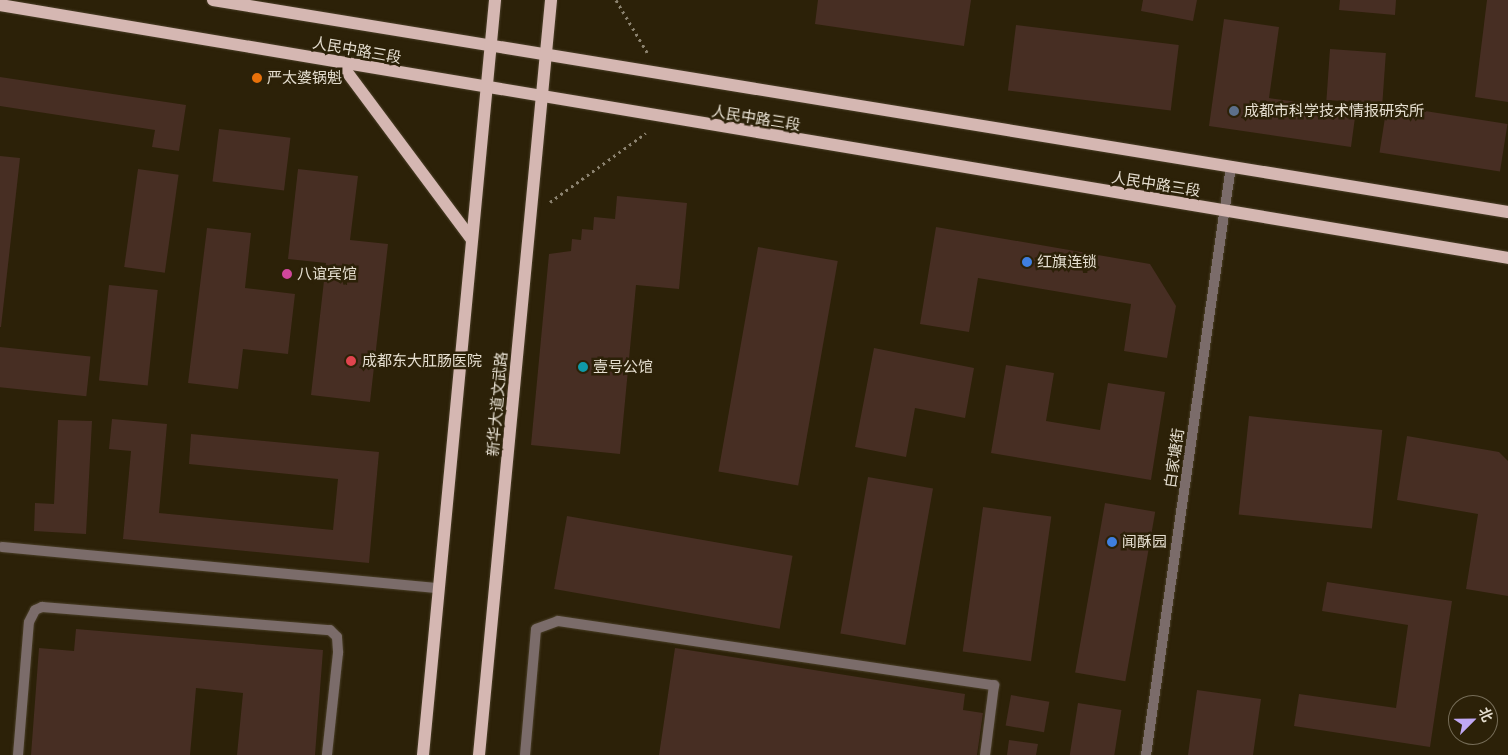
<!DOCTYPE html>
<meta charset="utf-8">
<style>
body{margin:0}
#map{position:relative;width:1508px;height:755px;overflow:hidden;background:#2c2108;font-family:"Asap Condensed","Noto Sans SC",sans-serif}
div>[style]{position:absolute}
.building>*{inset:0;background:#472e23;transform-origin:0 0}
.path>*{height:3px;margin-top:-1.5px;transform-origin:0;background:repeating-linear-gradient(90deg,#8c8370 0 2.5px,transparent 0 6.5px)}
.roads{filter:drop-shadow(0 0 1px #4a3f28) drop-shadow(0 0 1px #4a3f28)}
.service>*{height:10px;margin:-5px;padding:0 5px;transform-origin:5px;border-radius:5px;background:#7b6c6a}
.minor>*{height:10px;margin:-5px;padding:0 5px;transform-origin:5px;border-radius:5px;background:#7b6c6a}
.primary>*{height:12px;margin:-6px;padding:0 6px;transform-origin:6px;border-radius:6px;background:#d5b7b2}
.dots>*{width:14px;height:14px;translate:-50% -50%;box-sizing:border-box;border:2px solid #2c2108;border-radius:50%}
span{translate:-50% -50%;white-space:nowrap;text-align:center;line-height:1.15;-webkit-text-stroke:5px #2c2108;paint-order:stroke}
.street-label{font-size:15px;color:#e5ded0}
.poi-label{font-size:15px;color:#e5ded0}
.left{translate:0 -50%;text-align:left}
.north{position:absolute;left:1448px;top:695px;width:50px;height:50px;box-sizing:border-box;background:#2c2108;border:1px solid #766d58;border-radius:50%;rotate:67deg;font-size:14px;font-weight:700;line-height:20px;text-align:center;color:#e5ded0}
.north::after{content:'';display:block;margin:auto;width:18px;height:22px;background:#c0a8f4;clip-path:polygon(50% 0,100% 100%,50% 72%,0 100%)}
</style>
<div id="map">
<div class="building">
<i style="clip-path:polygon(818px 0,971px 0,964px 46px,815px 24px)"></i>
<i style="clip-path:polygon(1143px 0,1197px 0,1193px 21px,1141px 11px)"></i>
<i style="clip-path:polygon(1340px 0,1396px 0,1395px 15px,1339px 10px)"></i>
<i style="clip-path:polygon(1487px 0,1508px 0,1508px 102px,1475px 97px)"></i>
<i style="clip-path:polygon(1224px 19px,1279px 27px,1269px 98px,1356px 110px,1351px 147px,1209px 126px)"></i>
<i style="left:1016px;top:25px;width:164px;height:66px;rotate:7deg"></i>
<i style="left:1330px;top:49px;width:56px;height:51px;rotate:4deg"></i>
<i style="clip-path:polygon(0 77px,186px 105px,179px 151px,152px 147px,155px 130px,0 106px)"></i>
<i style="left:1387px;top:105px;width:122px;height:48px;rotate:9deg"></i>
<i style="left:219px;top:129px;width:72px;height:53px;rotate:7deg"></i>
<i style="clip-path:polygon(0 156px,20px 158px,1px 327px,0 327px)"></i>
<i style="left:138px;top:169px;width:41px;height:99px;rotate:8deg"></i>
<i style="clip-path:polygon(298px 169px,358px 176px,350px 240px,388px 244px,370px 402px,311px 395px,326px 263px,288px 259px)"></i>
<i style="clip-path:polygon(617px 196px,687px 203px,679px 289px,636px 285px,620px 454px,531px 445px,549px 254px,571px 251px,572px 239px,581px 240px,582px 229px,593px 230px,594px 217px,615px 219px)"></i>
<i style="clip-path:polygon(936px 227px,1150px 264px,1176px 306px,1167px 358px,1124px 351px,1131px 304px,978px 278px,969px 332px,920px 324px)"></i>
<i style="clip-path:polygon(207px 228px,251px 233px,245px 288px,295px 294px,288px 354px,243px 349px,238px 389px,188px 383px)"></i>
<i style="left:758px;top:247px;width:81px;height:228px;rotate:10deg"></i>
<i style="left:109px;top:285px;width:49px;height:96px;rotate:6deg"></i>
<i style="left:0;top:347px;width:91px;height:40px;rotate:6deg"></i>
<i style="clip-path:polygon(874px 348px,974px 368px,965px 418px,915px 408px,906px 457px,855px 447px)"></i>
<i style="clip-path:polygon(1006px 365px,1054px 373px,1046px 421px,1100px 430px,1108px 383px,1165px 392px,1151px 480px,991px 453px)"></i>
<i style="left:1249px;top:416px;width:134px;height:99px;rotate:6deg"></i>
<i style="clip-path:polygon(112px 419px,167px 424px,159px 513px,333px 530px,338px 479px,189px 464px,191px 434px,379px 452px,369px 563px,123px 539px,131px 451px,109px 449px)"></i>
<i style="clip-path:polygon(58px 420px,92px 421px,86px 534px,34px 531px,35px 503px,54px 504px)"></i>
<i style="clip-path:polygon(1407px 436px,1499px 452px,1508px 461px,1508px 596px,1466px 589px,1478px 514px,1397px 500px)"></i>
<i style="left:868px;top:477px;width:66px;height:159px;rotate:10deg"></i>
<i style="left:1105px;top:503px;width:51px;height:172px;rotate:10deg"></i>
<i style="left:983px;top:507px;width:69px;height:146px;rotate:8deg"></i>
<i style="left:567px;top:516px;width:229px;height:74px;rotate:10deg"></i>
<i style="clip-path:polygon(1327px 582px,1452px 601px,1430px 747px,1294px 726px,1299px 694px,1396px 708px,1408px 625px,1322px 611px)"></i>
<i style="clip-path:polygon(76px 629px,323px 650px,315px 755px,237px 755px,243px 693px,196px 688px,190px 755px,31px 755px,39px 648px,74px 651px)"></i>
<i style="clip-path:polygon(675px 648px,965px 694px,963px 710px,983px 713px,977px 755px,659px 755px)"></i>
<i style="clip-path:polygon(1197px 690px,1261px 699px,1253px 755px,1188px 755px)"></i>
<i style="left:1011px;top:695px;width:39px;height:31px;rotate:10deg"></i>
<i style="left:1078px;top:703px;width:44px;height:53px;rotate:9deg"></i>
<i style="clip-path:polygon(1009px 740px,1038px 744px,1036px 755px,1007px 755px)"></i>
</div>
<div class="path">
<i style="left:616px;top:0;width:61px;rotate:59.2deg"></i>
<i style="left:550px;top:202px;width:118px;rotate:-35.7deg"></i>
</div>
<div class="roads">
<div class="service">
<i style="left:18px;top:755px;width:133px;rotate:-85.3deg"></i>
<i style="left:29px;top:622px;width:13px;rotate:-63deg"></i>
<i style="left:35px;top:610px;width:8px;rotate:-23deg"></i>
<i style="left:42px;top:607px;width:289px;rotate:4.6deg"></i>
<i style="left:330px;top:630px;width:10px;rotate:45deg"></i>
<i style="left:337px;top:637px;width:16px;rotate:86deg"></i>
<i style="left:338px;top:653px;width:103px;rotate:96.2deg"></i>
<i style="left:525px;top:755px;width:126px;rotate:-85deg"></i>
<i style="left:536px;top:629px;width:23px;rotate:-20deg"></i>
<i style="left:558px;top:621px;width:441px;rotate:8.4deg"></i>
<i style="left:994px;top:685px;width:71px;rotate:97.3deg"></i>
</div>
<div class="minor">
<i style="left:2px;top:547px;width:439px;rotate:5.4deg"></i>
<i style="left:1146px;top:755px;width:595px;rotate:-81.79deg"></i>
</div>
<div class="primary">
<i style="left:213px;top:0;width:1312px;rotate:9.3deg"></i>
<i style="left:0;top:5px;width:1529px;rotate:9.52deg"></i>
<i style="left:341px;top:64px;width:219px;rotate:53.3deg"></i>
<i style="left:423px;top:755px;width:758px;rotate:-84.55deg"></i>
<i style="left:479px;top:755px;width:758px;rotate:-84.55deg"></i>
</div>
</div>
<div class="dots">
<i style="left:257px;top:78px;background:#e8710a"></i>
<i style="left:1234px;top:111px;background:#5c6f8a"></i>
<i style="left:1027px;top:262px;background:#3f7fe0"></i>
<i style="left:287px;top:274px;background:#d1479c"></i>
<i style="left:351px;top:361px;background:#e0444e"></i>
<i style="left:583px;top:367px;background:#0f9aa8"></i>
<i style="left:1112px;top:542px;background:#3f7fe0"></i>
</div>
<div class="street-label">
<span style="left:357px;top:50px;rotate:10deg">人民中路三段</span>
<span style="left:756px;top:118px;rotate:9deg">人民中路三段</span>
<span style="left:1156px;top:184px;rotate:9deg">人民中路三段</span>
<span style="left:497px;top:404px;rotate:-85deg">新华大道文武路</span>
<span style="left:1174px;top:458px;rotate:-82deg">白家塘街</span>
</div>
<div class="poi-label">
<span class="left" style="left:267px;top:78px">严太婆锅魁</span>
<span class="left" style="left:1244px;top:111px">成都市科学技术情报研究所</span>
<span class="left" style="left:1037px;top:262px">红旗连锁</span>
<span class="left" style="left:297px;top:274px">八谊宾馆</span>
<span class="left" style="left:362px;top:361px">成都东大肛肠医院</span>
<span class="left" style="left:593px;top:367px">壹号公馆</span>
<span class="left" style="left:1122px;top:542px">闻酥园</span>
</div>
<div class="north">北</div>
</div>
